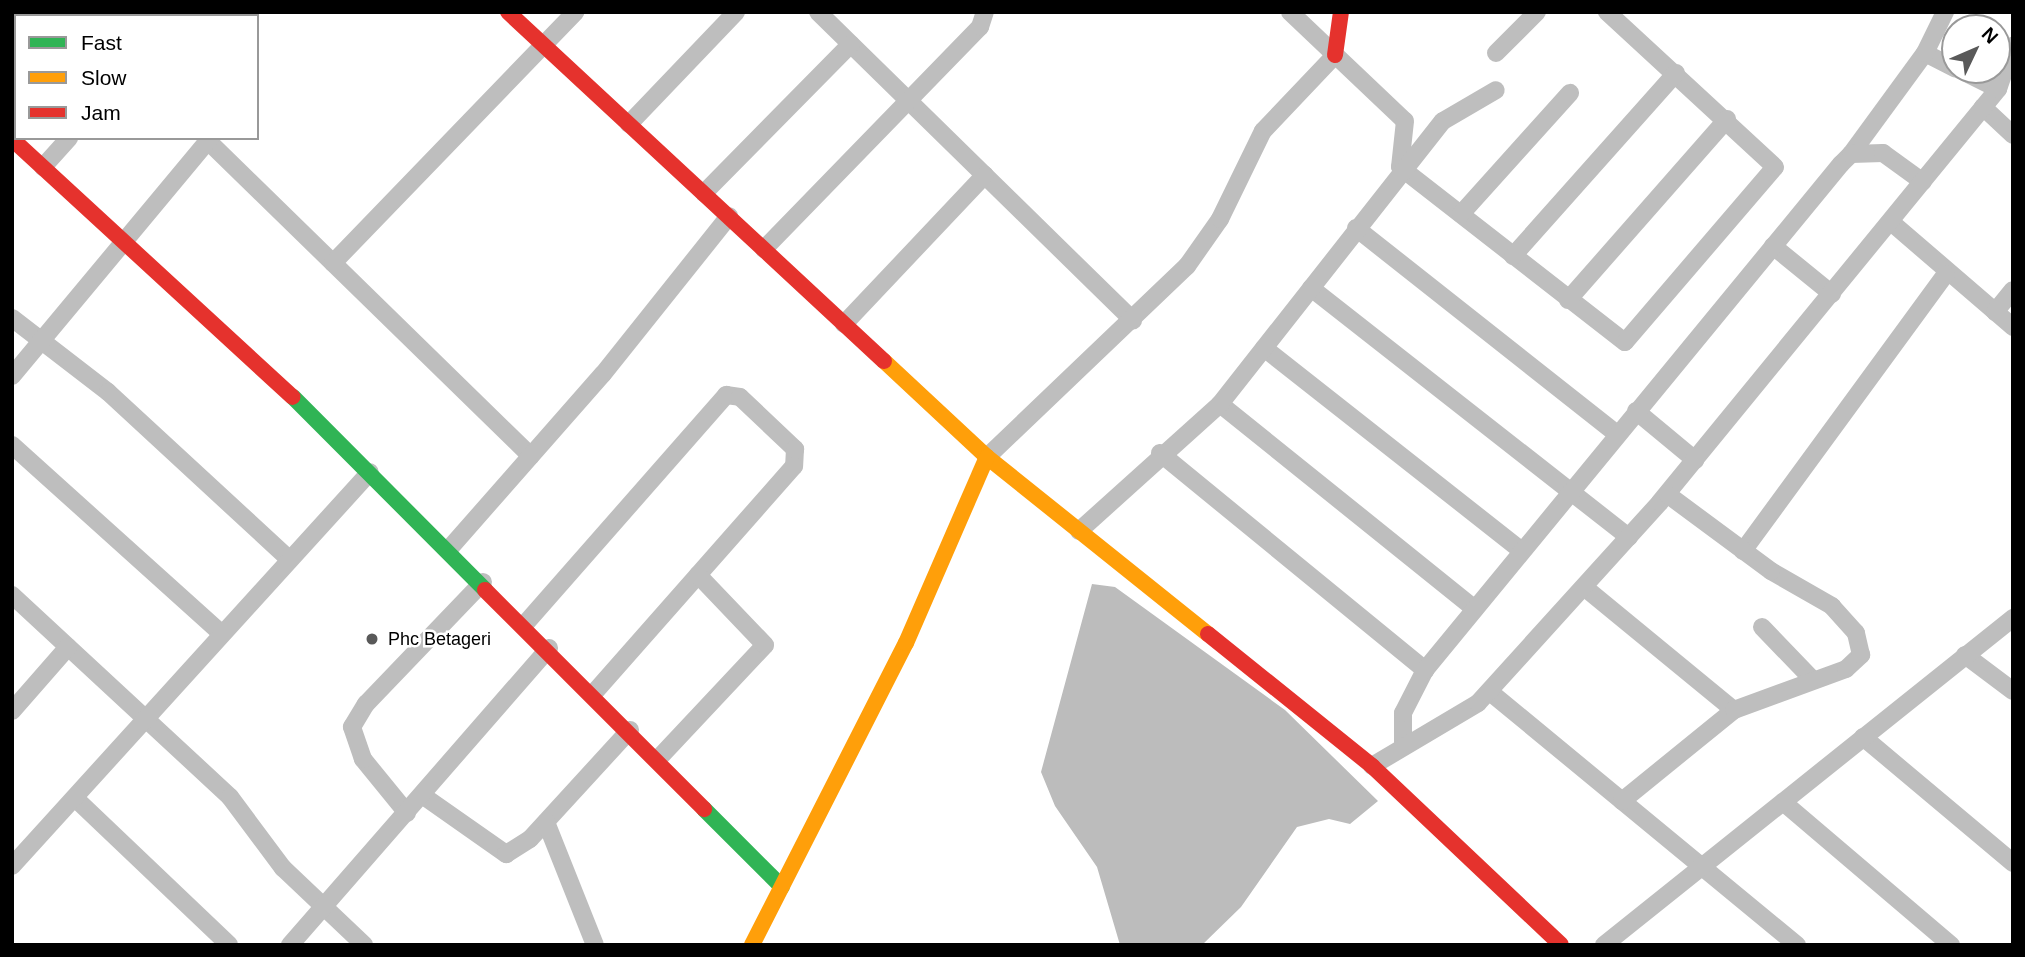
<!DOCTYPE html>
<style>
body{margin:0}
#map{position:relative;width:2025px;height:957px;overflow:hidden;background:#fff;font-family:Arial,sans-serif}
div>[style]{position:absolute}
.water>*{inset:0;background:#bcbcbc}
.street>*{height:18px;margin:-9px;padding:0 9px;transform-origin:9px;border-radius:9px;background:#bebebe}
.fast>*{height:16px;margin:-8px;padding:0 8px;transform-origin:8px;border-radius:8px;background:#30b455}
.slow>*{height:16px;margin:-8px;padding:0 8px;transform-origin:8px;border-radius:8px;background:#ff9f0a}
.jam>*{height:16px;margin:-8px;padding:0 8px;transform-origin:8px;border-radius:8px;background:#e5322d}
.dots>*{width:19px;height:19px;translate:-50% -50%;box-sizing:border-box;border:4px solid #fff;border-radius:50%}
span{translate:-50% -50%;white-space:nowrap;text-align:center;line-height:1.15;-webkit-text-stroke:5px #fff;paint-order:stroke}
.poi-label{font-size:18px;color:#000}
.left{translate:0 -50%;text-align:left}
.frame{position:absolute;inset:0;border:14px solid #000;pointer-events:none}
.legend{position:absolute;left:14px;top:14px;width:245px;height:126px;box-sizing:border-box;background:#fff;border:2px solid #999;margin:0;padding:9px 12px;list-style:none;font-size:21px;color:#000}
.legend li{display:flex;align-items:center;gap:14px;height:35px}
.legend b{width:35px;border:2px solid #999}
.north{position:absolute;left:1941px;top:14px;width:70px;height:70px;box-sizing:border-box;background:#fff;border:2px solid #999;border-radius:50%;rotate:46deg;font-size:19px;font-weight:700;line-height:28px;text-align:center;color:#000}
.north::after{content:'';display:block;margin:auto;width:24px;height:32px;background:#595959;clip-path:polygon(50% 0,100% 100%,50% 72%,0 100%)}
</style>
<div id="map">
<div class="water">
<i style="clip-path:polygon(1092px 584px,1115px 587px,1285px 710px,1378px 801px,1350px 824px,1329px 819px,1297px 827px,1241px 907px,1202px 945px,1120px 945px,1097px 867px,1055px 806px,1041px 772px)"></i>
</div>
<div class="street">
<i style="left:818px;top:12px;width:441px;rotate:44.4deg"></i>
<i style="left:1290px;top:12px;width:158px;rotate:43.5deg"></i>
<i style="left:1405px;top:121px;width:46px;rotate:96.2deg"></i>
<i style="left:1400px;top:167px;width:285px;rotate:37.9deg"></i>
<i style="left:1625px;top:342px;width:230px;rotate:-49.4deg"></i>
<i style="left:1775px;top:167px;width:229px;rotate:-137.3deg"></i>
<i style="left:50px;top:16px;width:6px;rotate:-45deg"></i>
<i style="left:180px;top:16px;width:6px;rotate:-45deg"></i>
<i style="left:1496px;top:53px;width:58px;rotate:-45deg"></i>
<i style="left:1925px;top:53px;width:34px;rotate:27deg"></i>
<i style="left:12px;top:57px;width:6px;rotate:-45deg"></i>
<i style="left:1960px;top:70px;width:42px;rotate:26.6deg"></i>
<i style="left:1983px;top:107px;width:41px;rotate:43deg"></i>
<i style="left:629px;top:124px;width:155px;rotate:-46.3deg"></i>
<i style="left:208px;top:141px;width:451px;rotate:44.3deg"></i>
<i style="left:1851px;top:154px;width:125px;rotate:-53.8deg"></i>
<i style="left:1925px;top:53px;width:46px;rotate:-64deg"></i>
<i style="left:43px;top:167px;width:39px;rotate:-48deg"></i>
<i style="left:704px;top:193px;width:209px;rotate:-45.4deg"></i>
<i style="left:1461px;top:214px;width:163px;rotate:-48deg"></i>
<i style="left:1891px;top:222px;width:161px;rotate:40.7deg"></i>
<i style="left:1356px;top:228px;width:333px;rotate:38.3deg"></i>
<i style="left:1773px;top:246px;width:76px;rotate:39.1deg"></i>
<i style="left:764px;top:249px;width:310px;rotate:-45.8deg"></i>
<i style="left:980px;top:27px;width:16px;rotate:-72deg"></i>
<i style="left:1513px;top:256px;width:245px;rotate:-48.3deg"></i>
<i style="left:333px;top:263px;width:349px;rotate:-46deg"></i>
<i style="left:1311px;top:288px;width:404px;rotate:38.1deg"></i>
<i style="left:1568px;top:300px;width:241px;rotate:-48.7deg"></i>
<i style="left:1995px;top:312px;width:28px;rotate:-51deg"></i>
<i style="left:12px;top:318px;width:121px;rotate:37.6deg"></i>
<i style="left:108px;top:392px;width:246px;rotate:42.7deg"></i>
<i style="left:844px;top:324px;width:205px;rotate:-46.6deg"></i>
<i style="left:1264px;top:348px;width:328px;rotate:38.2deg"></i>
<i style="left:12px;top:376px;width:310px;rotate:-50.2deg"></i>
<i style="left:1220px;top:404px;width:327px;rotate:38.8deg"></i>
<i style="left:1636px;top:411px;width:77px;rotate:39.7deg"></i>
<i style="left:12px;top:445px;width:281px;rotate:42deg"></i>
<i style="left:1160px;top:453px;width:343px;rotate:39.3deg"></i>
<i style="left:987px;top:457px;width:277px;rotate:-43.7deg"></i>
<i style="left:1187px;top:266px;width:57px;rotate:-54.9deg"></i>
<i style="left:1220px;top:219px;width:98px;rotate:-64deg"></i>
<i style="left:1263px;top:131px;width:105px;rotate:-46.5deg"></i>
<i style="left:1079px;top:531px;width:190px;rotate:-42deg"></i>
<i style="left:1220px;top:404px;width:360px;rotate:-51.8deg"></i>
<i style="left:1443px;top:121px;width:61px;rotate:-30.3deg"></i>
<i style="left:449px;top:549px;width:233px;rotate:-48.7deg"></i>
<i style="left:603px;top:374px;width:202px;rotate:-51.4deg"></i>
<i style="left:1743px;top:551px;width:343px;rotate:-53.8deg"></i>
<i style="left:1584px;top:587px;width:194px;rotate:39.4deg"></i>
<i style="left:12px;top:595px;width:297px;rotate:42.8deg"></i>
<i style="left:230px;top:797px;width:89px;rotate:53.3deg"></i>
<i style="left:283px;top:868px;width:112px;rotate:43.5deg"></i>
<i style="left:525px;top:624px;width:305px;rotate:-48.7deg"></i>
<i style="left:726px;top:395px;width:14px;rotate:8deg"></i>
<i style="left:740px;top:397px;width:76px;rotate:43.4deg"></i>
<i style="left:795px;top:449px;width:17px;rotate:93deg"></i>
<i style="left:794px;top:466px;width:303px;rotate:131.4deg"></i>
<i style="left:1762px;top:627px;width:72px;rotate:46.1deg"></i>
<i style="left:1965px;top:655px;width:60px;rotate:36.9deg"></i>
<i style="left:1490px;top:692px;width:398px;rotate:39.5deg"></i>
<i style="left:12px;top:711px;width:85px;rotate:-48.8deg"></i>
<i style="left:1863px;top:737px;width:196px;rotate:40deg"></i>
<i style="left:1403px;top:747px;width:34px;rotate:-90deg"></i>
<i style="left:1403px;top:713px;width:48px;rotate:-62.9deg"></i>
<i style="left:1425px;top:670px;width:655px;rotate:-50.58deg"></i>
<i style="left:1841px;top:164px;width:14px;rotate:-45deg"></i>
<i style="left:1851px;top:154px;width:32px;rotate:-2deg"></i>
<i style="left:1883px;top:153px;width:49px;rotate:35.9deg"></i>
<i style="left:658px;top:759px;width:156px;rotate:-46.8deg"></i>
<i style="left:765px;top:645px;width:97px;rotate:-133.7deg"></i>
<i style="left:1372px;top:766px;width:123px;rotate:-30.7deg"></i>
<i style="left:1478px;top:703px;width:271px;rotate:-47.8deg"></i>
<i style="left:1660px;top:502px;width:534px;rotate:-50.7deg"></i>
<i style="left:1998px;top:89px;width:46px;rotate:-70.8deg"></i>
<i style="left:422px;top:795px;width:103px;rotate:35.1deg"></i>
<i style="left:506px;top:854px;width:28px;rotate:-32deg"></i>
<i style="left:530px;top:839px;width:148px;rotate:-47.5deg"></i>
<i style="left:77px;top:800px;width:210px;rotate:43.6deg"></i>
<i style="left:1622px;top:801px;width:144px;rotate:-39.1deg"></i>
<i style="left:1734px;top:710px;width:119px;rotate:-20.1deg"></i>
<i style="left:1846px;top:669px;width:21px;rotate:-43deg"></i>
<i style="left:1861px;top:655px;width:23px;rotate:-103deg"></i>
<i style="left:1856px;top:633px;width:36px;rotate:-132deg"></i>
<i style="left:1832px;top:606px;width:70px;rotate:-150.2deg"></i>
<i style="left:1771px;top:571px;width:129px;rotate:-143.5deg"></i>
<i style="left:1783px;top:802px;width:221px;rotate:40.4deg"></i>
<i style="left:407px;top:813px;width:70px;rotate:-129.2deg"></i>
<i style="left:363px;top:759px;width:34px;rotate:-109deg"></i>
<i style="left:352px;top:727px;width:27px;rotate:-59deg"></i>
<i style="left:366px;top:704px;width:169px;rotate:-46.2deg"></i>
<i style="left:546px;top:822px;width:132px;rotate:68.3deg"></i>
<i style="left:12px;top:866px;width:532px;rotate:-47.74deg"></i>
<i style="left:290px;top:945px;width:394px;rotate:-48.9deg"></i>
<i style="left:1604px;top:945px;width:524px;rotate:-38.64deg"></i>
</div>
<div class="fast">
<i style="left:293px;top:397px;width:272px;rotate:45.1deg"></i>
<i style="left:704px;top:809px;width:110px;rotate:45deg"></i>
</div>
<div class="slow">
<i style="left:884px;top:361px;width:141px;rotate:43deg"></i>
<i style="left:987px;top:457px;width:283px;rotate:38.7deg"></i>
<i style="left:752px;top:945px;width:339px;rotate:-63deg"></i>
<i style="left:906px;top:643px;width:203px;rotate:-66.5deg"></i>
</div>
<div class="jam">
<i style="left:508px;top:12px;width:513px;rotate:42.87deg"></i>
<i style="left:1335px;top:55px;width:43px;rotate:-82.1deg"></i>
<i style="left:12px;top:139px;width:381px;rotate:42.6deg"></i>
<i style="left:485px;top:590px;width:310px;rotate:45deg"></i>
<i style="left:1208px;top:634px;width:211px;rotate:38.8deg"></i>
<i style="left:1372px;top:766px;width:260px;rotate:43.4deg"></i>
</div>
<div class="dots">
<i style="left:372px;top:639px;background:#595959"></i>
</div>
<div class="poi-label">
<span class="left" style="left:388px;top:639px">Phc Betageri</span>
</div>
<div class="frame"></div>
<ul class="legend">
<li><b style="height:9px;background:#30b455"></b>Fast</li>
<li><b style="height:9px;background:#ff9f0a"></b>Slow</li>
<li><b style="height:9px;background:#e5322d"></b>Jam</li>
</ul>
<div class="north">N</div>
</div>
